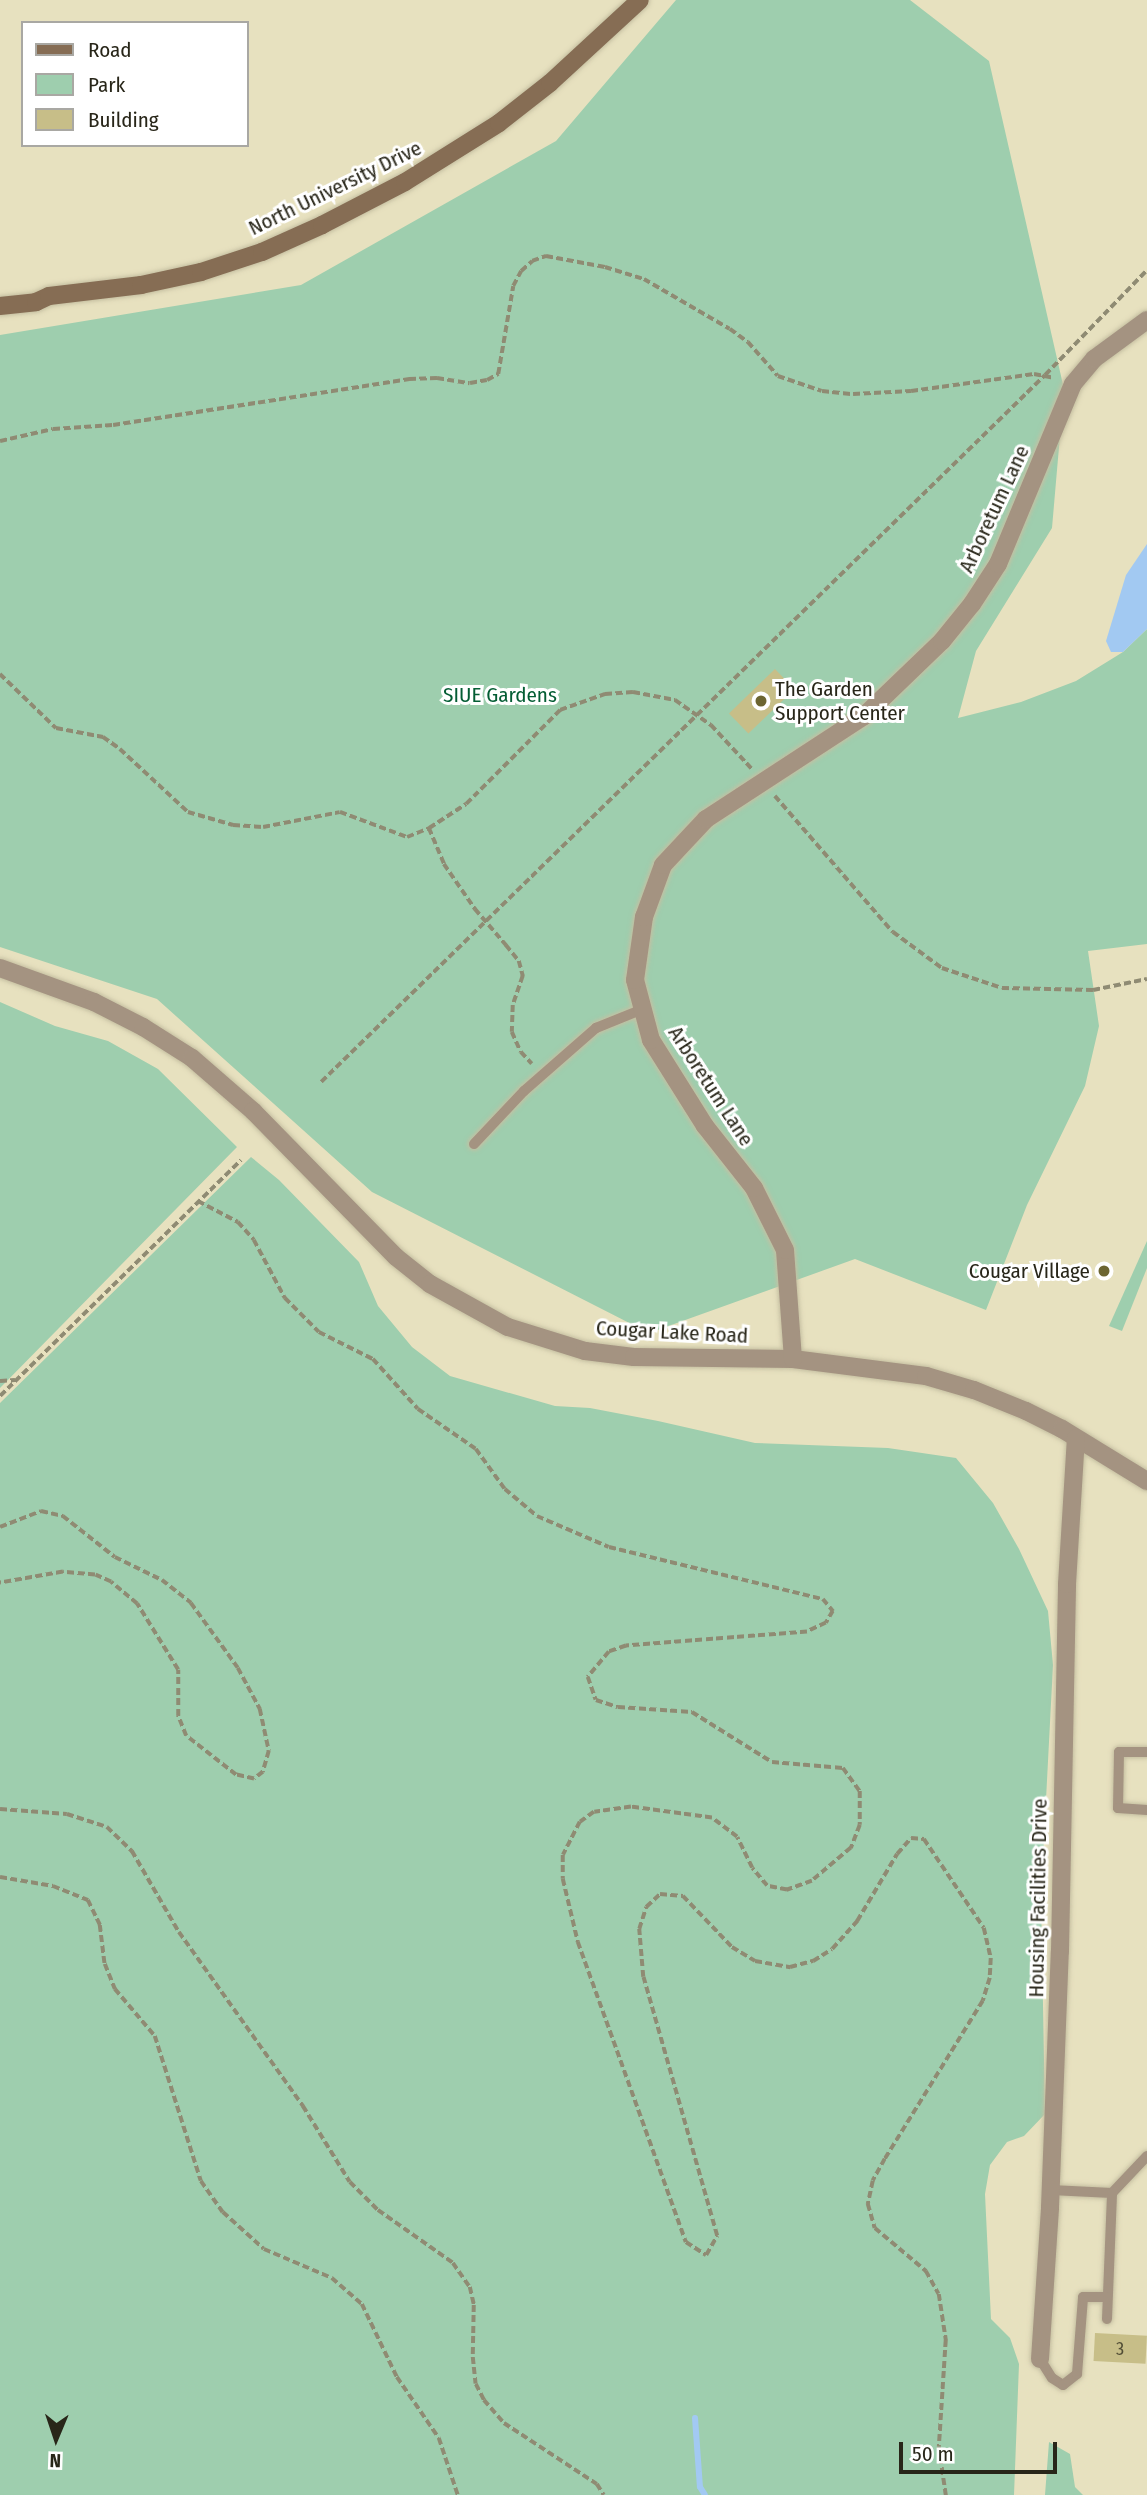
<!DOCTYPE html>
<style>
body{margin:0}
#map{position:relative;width:1147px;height:2495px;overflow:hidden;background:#e7e1bf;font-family:"Fira Sans Condensed",sans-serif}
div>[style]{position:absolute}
.green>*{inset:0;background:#9eceae}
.water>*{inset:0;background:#a2c9f2}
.stream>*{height:6px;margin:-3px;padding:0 3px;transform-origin:3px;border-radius:3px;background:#a2c9f2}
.building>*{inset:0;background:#c7be88;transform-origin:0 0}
.path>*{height:3.5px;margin-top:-1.75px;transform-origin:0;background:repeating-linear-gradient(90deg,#8f8b73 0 7px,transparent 0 10.5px)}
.roads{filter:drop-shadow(0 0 2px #c5bfa1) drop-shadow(0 0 2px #c5bfa1)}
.service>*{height:10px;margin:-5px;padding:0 5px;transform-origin:5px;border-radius:5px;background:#a49381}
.minor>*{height:18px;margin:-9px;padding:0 9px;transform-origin:9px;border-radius:9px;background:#a49381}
.secondary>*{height:18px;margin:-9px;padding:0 9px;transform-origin:9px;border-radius:9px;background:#866d54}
.path-bridge>*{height:3.5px;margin-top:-1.75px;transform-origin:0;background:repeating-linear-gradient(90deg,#8f8b73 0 7px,transparent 0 10.5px)}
.dots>*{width:19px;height:19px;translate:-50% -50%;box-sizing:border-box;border:4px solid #fff;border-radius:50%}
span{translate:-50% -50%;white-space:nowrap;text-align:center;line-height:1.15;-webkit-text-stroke:6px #fff;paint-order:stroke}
.number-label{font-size:18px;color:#504c35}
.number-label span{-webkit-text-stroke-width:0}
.street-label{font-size:21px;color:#282619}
.poi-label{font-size:21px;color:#282619}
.left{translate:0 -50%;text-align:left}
.right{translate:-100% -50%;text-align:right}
.park-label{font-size:21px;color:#045d34}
.legend{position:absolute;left:21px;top:21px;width:228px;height:126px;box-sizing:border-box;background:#fff;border:2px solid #a9a8a3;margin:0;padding:9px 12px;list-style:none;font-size:21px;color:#282619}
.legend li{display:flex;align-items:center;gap:14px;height:35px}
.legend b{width:35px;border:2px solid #a9a8a3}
.north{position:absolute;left:21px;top:2404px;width:70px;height:70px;-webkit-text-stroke:5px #fff;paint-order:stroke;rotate:182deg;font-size:19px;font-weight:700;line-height:28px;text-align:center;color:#282619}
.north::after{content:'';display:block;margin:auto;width:24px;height:32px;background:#282619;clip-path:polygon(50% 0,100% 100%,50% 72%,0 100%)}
.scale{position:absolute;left:899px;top:2442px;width:158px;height:32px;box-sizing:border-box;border:4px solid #282619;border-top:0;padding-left:9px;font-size:21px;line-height:24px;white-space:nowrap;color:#282619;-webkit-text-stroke:5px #fff;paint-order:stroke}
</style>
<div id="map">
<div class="green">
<i style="clip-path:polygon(676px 0,910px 0,989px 61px,1064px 389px,1052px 528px,976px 651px,958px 718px,1021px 702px,1076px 681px,1123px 652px,1147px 629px,1147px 944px,1088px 951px,1099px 1026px,1085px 1086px,1027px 1205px,986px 1310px,855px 1259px,649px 1333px,372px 1192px,157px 999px,0 947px,0 335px,301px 285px,556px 141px)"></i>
<i style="clip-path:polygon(0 1002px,55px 1026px,108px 1041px,158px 1069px,237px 1147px,0 1388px)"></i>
<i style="clip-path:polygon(251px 1157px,279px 1180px,359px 1262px,378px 1306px,412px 1347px,450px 1376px,555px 1406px,590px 1408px,658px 1421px,755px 1443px,888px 1448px,956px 1458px,993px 1503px,1019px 1549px,1048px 1611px,1053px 1665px,1041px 1896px,1045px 2114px,1024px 2136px,1007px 2142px,990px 2165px,985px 2194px,991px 2319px,1010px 2338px,1019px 2364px,1014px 2495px,0 2495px,0 1403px)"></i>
<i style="clip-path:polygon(1147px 1241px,1147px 1268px,1122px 1331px,1109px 1326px)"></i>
<i style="clip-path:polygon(1049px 2442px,1070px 2454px,1075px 2487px,1083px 2495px,1045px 2495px)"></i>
</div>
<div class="water">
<i style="clip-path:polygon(1147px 544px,1147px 629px,1123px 652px,1111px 652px,1106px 641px,1126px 575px)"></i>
</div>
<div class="stream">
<i style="left:695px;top:2418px;width:69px;rotate:85.9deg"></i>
<i style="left:700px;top:2487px;width:9px;rotate:58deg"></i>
</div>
<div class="building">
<i style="left:775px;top:669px;width:28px;height:64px;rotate:46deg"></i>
<i style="left:1095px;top:2333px;width:52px;height:28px;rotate:3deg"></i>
</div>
<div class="path">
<i style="left:0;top:441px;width:54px;rotate:-12.8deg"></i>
<i style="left:53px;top:429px;width:60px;rotate:-3.8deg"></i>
<i style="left:113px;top:425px;width:300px;rotate:-8.8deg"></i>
<i style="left:409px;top:379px;width:28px;rotate:-2deg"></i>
<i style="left:437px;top:378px;width:33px;rotate:9deg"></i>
<i style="left:470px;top:383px;width:17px;rotate:-10deg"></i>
<i style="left:487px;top:380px;width:13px;rotate:-29deg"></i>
<i style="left:498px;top:374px;width:89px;rotate:-80.3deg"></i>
<i style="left:513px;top:286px;width:17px;rotate:-62deg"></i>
<i style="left:521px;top:271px;width:15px;rotate:-42deg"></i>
<i style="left:532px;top:261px;width:15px;rotate:-20deg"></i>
<i style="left:546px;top:256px;width:60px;rotate:10.6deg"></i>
<i style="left:605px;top:267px;width:41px;rotate:17.1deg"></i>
<i style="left:644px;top:279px;width:99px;rotate:30.2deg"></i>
<i style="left:730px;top:329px;width:22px;rotate:36deg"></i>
<i style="left:748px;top:342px;width:45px;rotate:48.6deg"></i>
<i style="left:778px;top:376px;width:46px;rotate:18.8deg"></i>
<i style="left:822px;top:391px;width:31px;rotate:6deg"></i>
<i style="left:853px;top:394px;width:58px;rotate:-3deg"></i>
<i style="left:911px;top:391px;width:124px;rotate:-7.9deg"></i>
<i style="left:1034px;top:374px;width:20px;rotate:11deg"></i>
<i style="left:0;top:674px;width:78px;rotate:44deg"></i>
<i style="left:56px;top:728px;width:48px;rotate:10.8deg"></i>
<i style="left:103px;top:737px;width:21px;rotate:35deg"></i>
<i style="left:120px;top:749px;width:93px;rotate:42.8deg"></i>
<i style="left:188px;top:812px;width:47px;rotate:16.1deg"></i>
<i style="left:233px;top:825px;width:30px;rotate:4deg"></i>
<i style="left:263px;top:827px;width:78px;rotate:-11deg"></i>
<i style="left:340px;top:812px;width:72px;rotate:20.5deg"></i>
<i style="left:407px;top:837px;width:24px;rotate:-22deg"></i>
<i style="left:429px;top:828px;width:44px;rotate:-33deg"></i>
<i style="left:466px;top:804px;width:133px;rotate:-45deg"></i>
<i style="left:560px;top:710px;width:48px;rotate:-19.6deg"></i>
<i style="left:605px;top:694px;width:28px;rotate:-4deg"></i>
<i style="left:633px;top:692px;width:43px;rotate:10.8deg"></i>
<i style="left:675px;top:700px;width:44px;rotate:34.8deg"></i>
<i style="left:711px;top:725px;width:60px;rotate:47deg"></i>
<i style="left:775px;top:796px;width:180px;rotate:49.1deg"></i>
<i style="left:893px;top:932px;width:61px;rotate:36.3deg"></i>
<i style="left:942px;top:968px;width:63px;rotate:18.4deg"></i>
<i style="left:1002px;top:988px;width:91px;rotate:1.3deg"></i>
<i style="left:1093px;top:990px;width:55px;rotate:-11.5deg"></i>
<i style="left:429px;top:828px;width:39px;rotate:67deg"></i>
<i style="left:444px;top:864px;width:55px;rotate:55.4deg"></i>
<i style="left:506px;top:945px;width:21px;rotate:51deg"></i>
<i style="left:519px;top:961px;width:16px;rotate:75deg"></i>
<i style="left:523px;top:976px;width:31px;rotate:109deg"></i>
<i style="left:513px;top:1005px;width:27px;rotate:92deg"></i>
<i style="left:512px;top:1032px;width:22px;rotate:66deg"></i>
<i style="left:521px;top:1052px;width:16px;rotate:47deg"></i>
<i style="left:321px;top:1082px;width:1012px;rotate:-44.32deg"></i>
<i style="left:1045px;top:375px;width:146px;rotate:-45.8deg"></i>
<i style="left:198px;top:1201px;width:45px;rotate:27.7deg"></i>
<i style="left:238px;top:1222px;width:24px;rotate:48deg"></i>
<i style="left:254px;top:1240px;width:66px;rotate:61.9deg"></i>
<i style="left:285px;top:1298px;width:48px;rotate:45deg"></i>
<i style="left:319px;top:1332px;width:60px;rotate:26.6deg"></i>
<i style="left:373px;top:1359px;width:67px;rotate:48deg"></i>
<i style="left:418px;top:1409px;width:70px;rotate:34.6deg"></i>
<i style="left:476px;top:1449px;width:49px;rotate:54.1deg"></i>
<i style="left:505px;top:1489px;width:42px;rotate:40.2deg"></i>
<i style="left:537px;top:1516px;width:78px;rotate:23.3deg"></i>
<i style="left:609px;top:1547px;width:220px;rotate:13.7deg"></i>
<i style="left:823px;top:1599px;width:16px;rotate:50deg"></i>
<i style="left:833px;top:1611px;width:14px;rotate:120deg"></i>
<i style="left:826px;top:1623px;width:21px;rotate:155deg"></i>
<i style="left:807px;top:1632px;width:182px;rotate:175.6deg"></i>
<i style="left:626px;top:1646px;width:18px;rotate:161deg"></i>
<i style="left:609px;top:1652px;width:33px;rotate:130deg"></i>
<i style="left:588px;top:1677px;width:24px;rotate:71deg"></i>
<i style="left:596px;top:1700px;width:23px;rotate:18deg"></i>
<i style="left:618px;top:1707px;width:74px;rotate:3.9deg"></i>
<i style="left:692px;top:1712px;width:94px;rotate:32deg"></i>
<i style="left:772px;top:1762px;width:71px;rotate:4.8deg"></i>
<i style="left:843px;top:1768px;width:29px;rotate:54deg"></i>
<i style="left:860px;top:1791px;width:34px;rotate:90deg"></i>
<i style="left:860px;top:1825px;width:25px;rotate:111deg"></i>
<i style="left:851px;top:1848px;width:51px;rotate:139.8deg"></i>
<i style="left:812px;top:1881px;width:27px;rotate:160deg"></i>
<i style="left:787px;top:1890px;width:20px;rotate:-169deg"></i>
<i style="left:767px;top:1886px;width:23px;rotate:-130deg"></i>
<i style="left:752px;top:1868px;width:34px;rotate:-116deg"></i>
<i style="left:737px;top:1837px;width:31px;rotate:-143deg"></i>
<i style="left:712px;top:1818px;width:82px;rotate:-172.3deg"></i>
<i style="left:631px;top:1807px;width:37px;rotate:172deg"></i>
<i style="left:594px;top:1812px;width:17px;rotate:144deg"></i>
<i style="left:580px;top:1822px;width:37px;rotate:117deg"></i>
<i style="left:563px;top:1855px;width:24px;rotate:90deg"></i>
<i style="left:563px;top:1879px;width:65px;rotate:76.6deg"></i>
<i style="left:578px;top:1942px;width:319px;rotate:70.2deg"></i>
<i style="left:686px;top:2242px;width:24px;rotate:33deg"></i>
<i style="left:706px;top:2255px;width:22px;rotate:-60deg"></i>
<i style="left:717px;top:2236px;width:269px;rotate:-105.9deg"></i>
<i style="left:643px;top:1977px;width:48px;rotate:-94.8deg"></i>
<i style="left:639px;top:1929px;width:23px;rotate:-72deg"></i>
<i style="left:646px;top:1907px;width:19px;rotate:-43deg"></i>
<i style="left:660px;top:1894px;width:23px;rotate:5deg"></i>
<i style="left:683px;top:1896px;width:71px;rotate:46.1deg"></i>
<i style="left:732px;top:1947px;width:27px;rotate:31deg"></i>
<i style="left:755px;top:1961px;width:36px;rotate:10deg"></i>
<i style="left:790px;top:1967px;width:24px;rotate:-15deg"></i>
<i style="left:813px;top:1961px;width:22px;rotate:-32deg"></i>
<i style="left:832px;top:1949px;width:38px;rotate:-48deg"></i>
<i style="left:857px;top:1921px;width:78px;rotate:-59.2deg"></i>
<i style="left:897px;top:1854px;width:21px;rotate:-49deg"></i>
<i style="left:911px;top:1838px;width:13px;rotate:4deg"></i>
<i style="left:924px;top:1839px;width:107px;rotate:56deg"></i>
<i style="left:984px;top:1928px;width:31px;rotate:77deg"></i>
<i style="left:991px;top:1958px;width:20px;rotate:93deg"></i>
<i style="left:990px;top:1978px;width:24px;rotate:107deg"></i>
<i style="left:983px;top:2001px;width:186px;rotate:121.8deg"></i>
<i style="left:885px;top:2159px;width:25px;rotate:119deg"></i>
<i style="left:873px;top:2181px;width:24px;rotate:102deg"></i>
<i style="left:868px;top:2204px;width:25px;rotate:74deg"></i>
<i style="left:875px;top:2228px;width:67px;rotate:40.1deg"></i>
<i style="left:926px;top:2271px;width:26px;rotate:61deg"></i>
<i style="left:939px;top:2294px;width:47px;rotate:81.3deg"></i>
<i style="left:946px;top:2340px;width:107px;rotate:93.7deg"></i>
<i style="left:939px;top:2447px;width:49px;rotate:81.7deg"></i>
<i style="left:0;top:1381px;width:15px;rotate:-4deg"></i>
<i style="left:0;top:1396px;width:337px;rotate:-44.4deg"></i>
<i style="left:0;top:1527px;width:44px;rotate:-21.3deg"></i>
<i style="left:41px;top:1511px;width:23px;rotate:13deg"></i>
<i style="left:63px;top:1516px;width:66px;rotate:38.3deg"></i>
<i style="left:115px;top:1557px;width:52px;rotate:26.1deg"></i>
<i style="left:162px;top:1580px;width:37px;rotate:38deg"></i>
<i style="left:191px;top:1603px;width:80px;rotate:54.1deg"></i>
<i style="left:238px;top:1668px;width:47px;rotate:61.8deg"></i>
<i style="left:260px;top:1709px;width:43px;rotate:77.9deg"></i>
<i style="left:269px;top:1751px;width:22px;rotate:106deg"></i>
<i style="left:263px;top:1772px;width:11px;rotate:142deg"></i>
<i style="left:254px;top:1779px;width:18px;rotate:-167deg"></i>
<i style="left:236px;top:1775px;width:63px;rotate:-142deg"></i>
<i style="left:186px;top:1736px;width:22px;rotate:-112deg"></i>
<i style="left:178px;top:1716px;width:46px;rotate:-90deg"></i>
<i style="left:178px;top:1670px;width:78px;rotate:-121.8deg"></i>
<i style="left:137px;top:1604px;width:34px;rotate:-140deg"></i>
<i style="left:111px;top:1582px;width:17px;rotate:-156deg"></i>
<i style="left:95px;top:1575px;width:32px;rotate:-175deg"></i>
<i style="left:63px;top:1572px;width:64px;rotate:170.1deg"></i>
<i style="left:0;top:1809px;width:67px;rotate:4.3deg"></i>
<i style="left:67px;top:1814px;width:42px;rotate:18deg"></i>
<i style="left:107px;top:1827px;width:35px;rotate:44deg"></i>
<i style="left:132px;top:1851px;width:94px;rotate:59.9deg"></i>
<i style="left:179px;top:1932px;width:214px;rotate:54.5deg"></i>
<i style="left:303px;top:2106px;width:89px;rotate:58.3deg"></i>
<i style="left:350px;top:2182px;width:40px;rotate:45deg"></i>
<i style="left:378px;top:2210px;width:92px;rotate:35.2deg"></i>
<i style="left:453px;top:2263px;width:29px;rotate:55deg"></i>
<i style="left:470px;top:2287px;width:18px;rotate:77deg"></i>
<i style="left:474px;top:2305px;width:52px;rotate:91.1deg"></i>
<i style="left:473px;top:2357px;width:27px;rotate:84deg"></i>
<i style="left:476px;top:2384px;width:18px;rotate:63deg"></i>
<i style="left:484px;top:2400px;width:30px;rotate:49deg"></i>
<i style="left:504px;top:2423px;width:111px;rotate:33.3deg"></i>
<i style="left:597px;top:2484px;width:13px;rotate:58deg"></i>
<i style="left:0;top:1877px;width:54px;rotate:9.6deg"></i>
<i style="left:53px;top:1886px;width:38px;rotate:22deg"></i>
<i style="left:88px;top:1900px;width:28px;rotate:64deg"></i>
<i style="left:100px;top:1925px;width:39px;rotate:83deg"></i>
<i style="left:105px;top:1964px;width:27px;rotate:68deg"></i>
<i style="left:115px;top:1989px;width:62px;rotate:49.6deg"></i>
<i style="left:155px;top:2036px;width:152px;rotate:72.4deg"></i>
<i style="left:201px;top:2181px;width:38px;rotate:55deg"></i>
<i style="left:223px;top:2212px;width:55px;rotate:42.1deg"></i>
<i style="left:264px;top:2249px;width:74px;rotate:23.1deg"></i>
<i style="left:332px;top:2278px;width:40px;rotate:41deg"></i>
<i style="left:362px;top:2304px;width:81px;rotate:64.4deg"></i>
<i style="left:397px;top:2377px;width:74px;rotate:55.5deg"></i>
<i style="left:439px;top:2438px;width:60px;rotate:71.6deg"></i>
</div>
<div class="roads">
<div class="service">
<i style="left:474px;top:1144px;width:73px;rotate:-46.7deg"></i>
<i style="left:524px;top:1091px;width:96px;rotate:-41.2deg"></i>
<i style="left:596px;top:1028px;width:51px;rotate:-22deg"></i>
<i style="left:1147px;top:1752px;width:28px;rotate:180deg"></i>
<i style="left:1119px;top:1752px;width:56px;rotate:91deg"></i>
<i style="left:1118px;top:1808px;width:29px;rotate:4deg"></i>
<i style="left:1051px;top:2190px;width:61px;rotate:2.8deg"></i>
<i style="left:1112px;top:2193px;width:51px;rotate:-46.6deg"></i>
<i style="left:1107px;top:2319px;width:126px;rotate:-87.7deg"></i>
<i style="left:1040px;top:2359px;width:22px;rotate:58deg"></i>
<i style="left:1052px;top:2378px;width:13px;rotate:32deg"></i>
<i style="left:1063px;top:2385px;width:18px;rotate:-38deg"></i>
<i style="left:1077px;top:2374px;width:77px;rotate:-85.5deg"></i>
<i style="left:1083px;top:2297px;width:24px"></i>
</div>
<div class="minor">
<i style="left:0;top:968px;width:100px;rotate:19.9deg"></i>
<i style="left:94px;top:1002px;width:55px;rotate:27deg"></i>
<i style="left:143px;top:1027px;width:58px;rotate:32.3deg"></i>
<i style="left:192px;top:1058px;width:81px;rotate:41deg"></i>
<i style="left:253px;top:1111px;width:204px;rotate:45.6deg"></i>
<i style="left:396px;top:1257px;width:43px;rotate:38.5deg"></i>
<i style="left:430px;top:1284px;width:89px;rotate:28.9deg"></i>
<i style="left:508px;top:1327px;width:81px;rotate:17.3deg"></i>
<i style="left:585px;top:1351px;width:49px;rotate:7deg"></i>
<i style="left:634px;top:1357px;width:159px;rotate:0.7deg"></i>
<i style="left:793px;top:1359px;width:134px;rotate:7.3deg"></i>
<i style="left:926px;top:1376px;width:50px;rotate:16.3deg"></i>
<i style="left:974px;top:1390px;width:56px;rotate:22deg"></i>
<i style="left:1026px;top:1411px;width:40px;rotate:26.6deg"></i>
<i style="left:1062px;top:1429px;width:100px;rotate:31.5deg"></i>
<i style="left:793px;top:1359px;width:109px;rotate:-94.2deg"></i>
<i style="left:785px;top:1250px;width:69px;rotate:-116.6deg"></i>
<i style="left:754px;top:1188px;width:79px;rotate:-128.3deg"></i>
<i style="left:705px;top:1126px;width:102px;rotate:-122.1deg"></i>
<i style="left:651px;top:1040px;width:62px;rotate:-104.9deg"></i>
<i style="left:635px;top:980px;width:64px;rotate:-81.9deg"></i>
<i style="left:644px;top:917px;width:55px;rotate:-69.9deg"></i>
<i style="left:663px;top:865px;width:63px;rotate:-46.9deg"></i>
<i style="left:706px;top:819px;width:189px;rotate:-33.1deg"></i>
<i style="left:864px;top:716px;width:108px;rotate:-43.9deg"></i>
<i style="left:942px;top:641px;width:48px;rotate:-51deg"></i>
<i style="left:972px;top:604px;width:48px;rotate:-57deg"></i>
<i style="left:998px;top:564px;width:195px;rotate:-67.4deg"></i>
<i style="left:1073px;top:384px;width:33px;rotate:-50deg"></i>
<i style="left:1094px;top:359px;width:66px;rotate:-36.3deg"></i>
<i style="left:1040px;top:2359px;width:152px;rotate:-86.2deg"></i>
<i style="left:1050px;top:2207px;width:256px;rotate:-87.8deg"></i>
<i style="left:1060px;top:1951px;width:367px;rotate:-88.9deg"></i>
<i style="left:1067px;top:1584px;width:146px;rotate:-86.5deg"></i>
</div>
<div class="secondary">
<i style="left:0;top:306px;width:36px;rotate:-6deg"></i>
<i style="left:36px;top:302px;width:14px;rotate:-25deg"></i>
<i style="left:49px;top:296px;width:93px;rotate:-6.8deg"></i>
<i style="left:141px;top:285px;width:61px;rotate:-12.2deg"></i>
<i style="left:201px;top:272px;width:64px;rotate:-18.2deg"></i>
<i style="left:262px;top:252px;width:66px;rotate:-24.2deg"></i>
<i style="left:322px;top:225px;width:93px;rotate:-27.4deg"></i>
<i style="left:405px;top:182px;width:111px;rotate:-32.1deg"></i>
<i style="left:499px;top:123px;width:65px;rotate:-38.1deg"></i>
<i style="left:550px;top:83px;width:122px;rotate:-42.7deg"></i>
</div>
</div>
<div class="path-bridge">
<i style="left:475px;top:909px;width:48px;rotate:49.3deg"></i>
</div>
<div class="dots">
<i style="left:761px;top:701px;background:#6c6531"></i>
<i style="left:1104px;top:1271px;background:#6c6531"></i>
</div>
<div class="number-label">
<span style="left:1120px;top:2349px">3</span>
</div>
<div class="street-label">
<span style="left:335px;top:188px;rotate:-26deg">North University Drive</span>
<span style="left:994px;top:509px;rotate:-65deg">Arboretum Lane</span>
<span style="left:711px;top:1086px;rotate:57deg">Arboretum Lane</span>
<span style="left:672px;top:1332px;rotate:3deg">Cougar Lake Road</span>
<span style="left:1038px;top:1898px;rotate:-89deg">Housing Facilities Drive</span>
</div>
<div class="poi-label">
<span class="left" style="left:775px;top:701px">The Garden<br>Support Center</span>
<span class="right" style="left:1090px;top:1271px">Cougar Village</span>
</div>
<div class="park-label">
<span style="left:500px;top:695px">SIUE Gardens</span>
</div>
<ul class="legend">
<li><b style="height:9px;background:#866d54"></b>Road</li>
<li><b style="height:19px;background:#9eceae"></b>Park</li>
<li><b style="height:19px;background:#c7be88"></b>Building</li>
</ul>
<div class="north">N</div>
<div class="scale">50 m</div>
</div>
